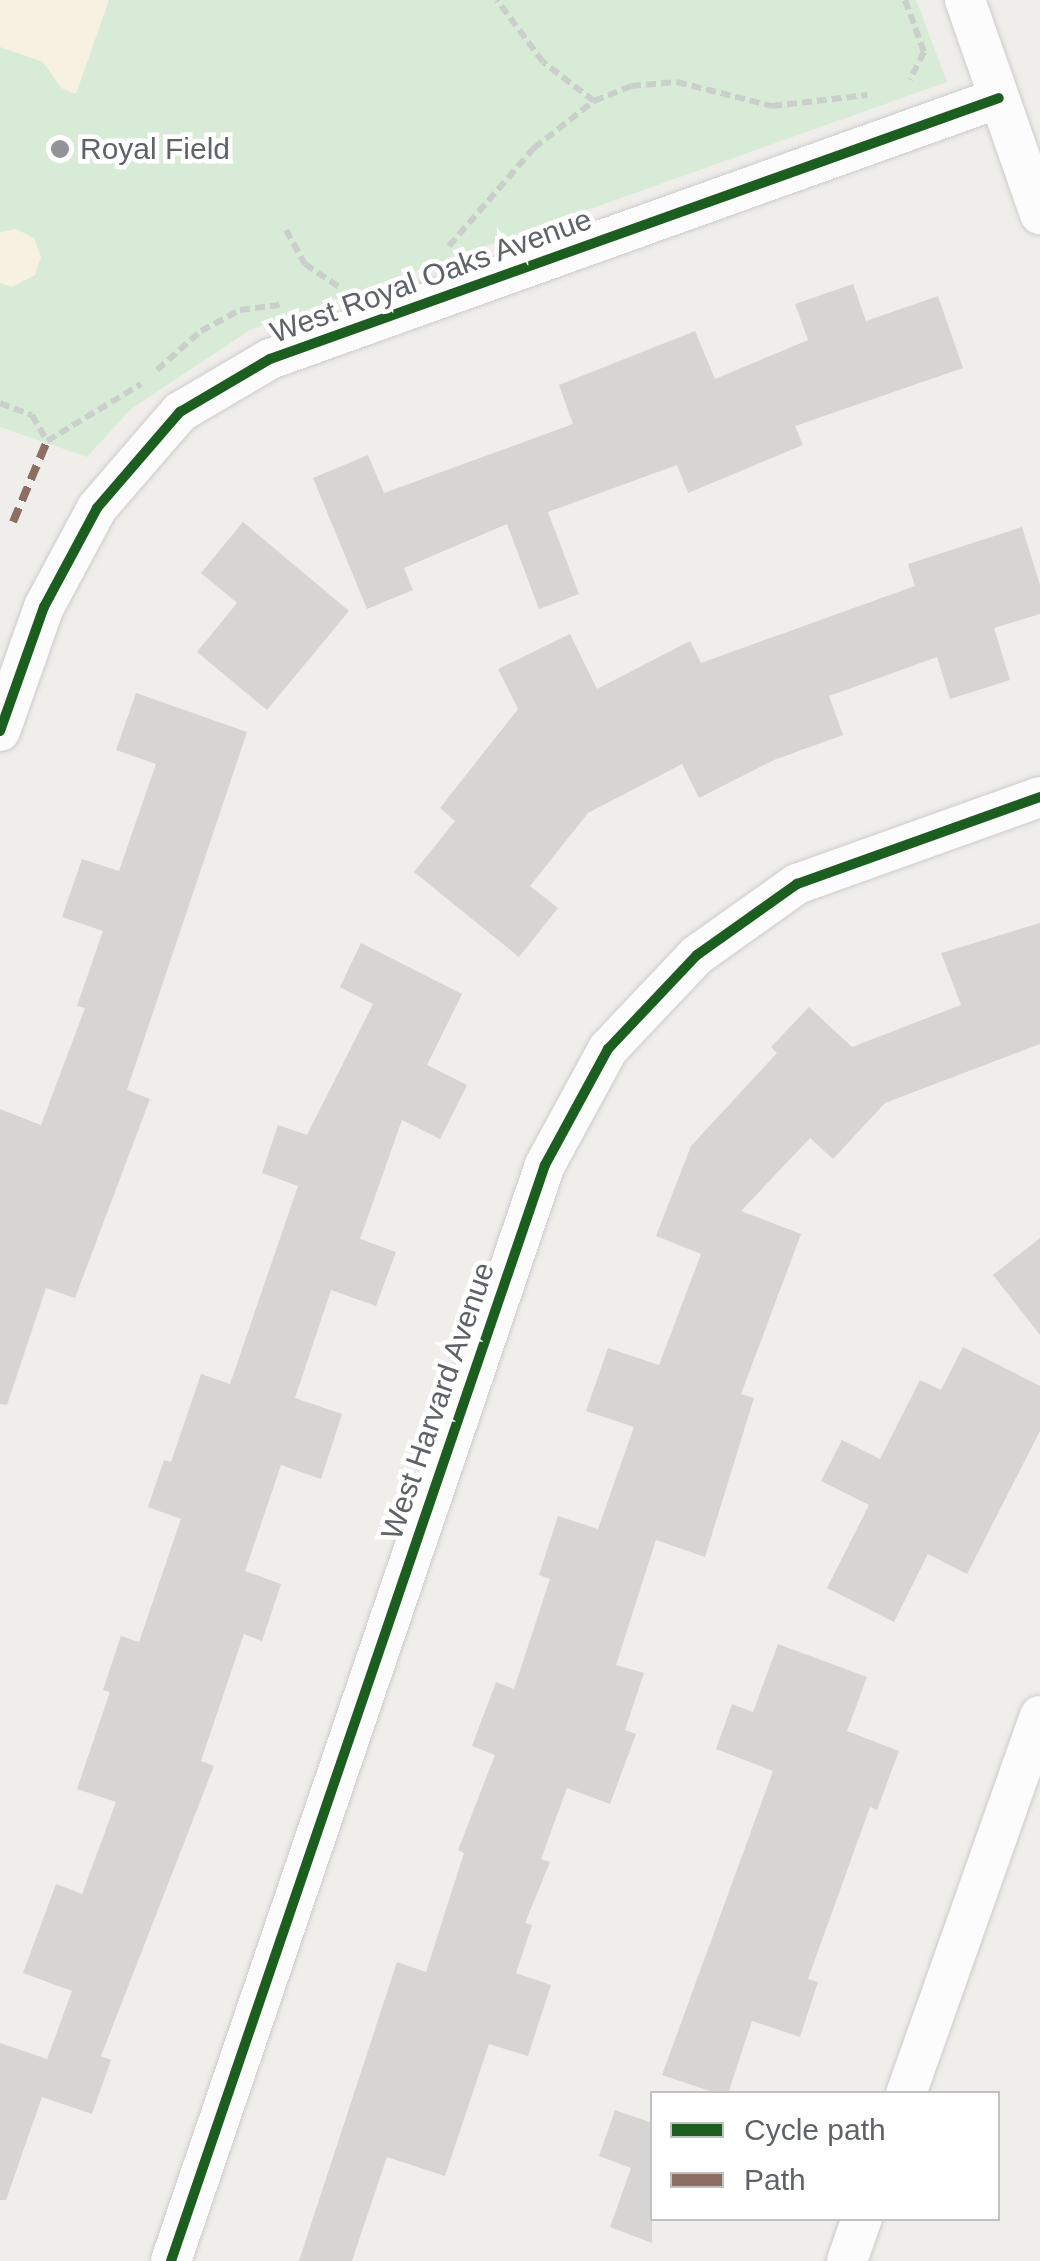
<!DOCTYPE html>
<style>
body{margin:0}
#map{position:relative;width:1040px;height:2261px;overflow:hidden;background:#efeeea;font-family:Helvetica,sans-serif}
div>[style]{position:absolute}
.green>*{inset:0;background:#d8ebd6}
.sand>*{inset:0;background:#f6f1e1}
.building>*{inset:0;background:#d6d5d3}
.path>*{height:6px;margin-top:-3px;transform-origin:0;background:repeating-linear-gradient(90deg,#cacfcc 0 10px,transparent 0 15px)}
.roads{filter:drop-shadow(0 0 2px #cbcccc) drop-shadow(0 0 2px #cbcccc)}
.street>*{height:40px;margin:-20px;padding:0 20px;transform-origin:20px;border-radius:20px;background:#fdfcfc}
.quiet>*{height:8px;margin-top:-4px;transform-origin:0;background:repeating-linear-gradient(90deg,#8d6e63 0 15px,transparent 0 23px)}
.cycleway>*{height:10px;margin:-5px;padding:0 5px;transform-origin:5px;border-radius:5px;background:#1b5e20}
.dots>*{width:28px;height:28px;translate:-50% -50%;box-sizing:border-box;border:5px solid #fff;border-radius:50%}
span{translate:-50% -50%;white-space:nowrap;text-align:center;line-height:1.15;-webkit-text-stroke:9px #fff;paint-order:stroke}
.poi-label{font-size:30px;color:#5f6368}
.left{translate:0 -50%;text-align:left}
.street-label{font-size:30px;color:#5f6368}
.legend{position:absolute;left:650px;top:2091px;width:350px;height:130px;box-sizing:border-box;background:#fff;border:2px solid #bfc1c3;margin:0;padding:12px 18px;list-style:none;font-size:30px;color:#5f6368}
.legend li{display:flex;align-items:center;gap:20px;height:50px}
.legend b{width:50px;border:2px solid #bfc1c3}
</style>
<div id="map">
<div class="green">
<i style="clip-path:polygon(0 0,916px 0,947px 82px,250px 330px,131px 409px,87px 457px,0 427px)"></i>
</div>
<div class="sand">
<i style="clip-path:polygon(0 0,109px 0,76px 94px,61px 88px,43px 62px,0 47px)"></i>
<i style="clip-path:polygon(16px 229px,34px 238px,41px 257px,35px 275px,12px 287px,0 283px,0 232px)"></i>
</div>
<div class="building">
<i style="clip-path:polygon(853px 284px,866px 321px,938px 296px,963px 368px,795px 426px,803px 445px,688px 493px,677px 465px,548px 512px,579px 594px,539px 609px,507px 524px,404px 568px,413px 590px,367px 609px,313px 478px,368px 455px,384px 493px,573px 424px,559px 385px,695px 331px,715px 379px,808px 340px,795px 304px)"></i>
<i style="clip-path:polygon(243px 522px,349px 611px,267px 710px,197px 652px,237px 603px,201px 573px)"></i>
<i style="clip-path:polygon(1022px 527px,1040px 585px,1040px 614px,994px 628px,1010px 680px,950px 699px,937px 657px,829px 696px,843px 735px,774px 760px,699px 798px,682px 764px,588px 813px,530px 886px,558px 908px,519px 957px,414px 872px,455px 821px,440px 808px,518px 709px,498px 669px,570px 634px,597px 689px,690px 641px,701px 663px,915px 586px,908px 564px)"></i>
<i style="clip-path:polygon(136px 693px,247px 732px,127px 1090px,150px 1099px,75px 1298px,46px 1288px,7px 1405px,0 1404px,0 1109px,41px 1125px,85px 1008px,77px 1006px,103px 931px,62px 917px,82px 859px,119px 871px,156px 764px,116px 750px)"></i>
<i style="clip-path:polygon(1040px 923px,1040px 1044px,885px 1103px,833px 1159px,810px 1138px,741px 1211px,801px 1234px,741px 1394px,754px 1398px,705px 1557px,656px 1540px,616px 1665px,644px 1673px,625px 1730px,636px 1734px,610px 1804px,567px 1788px,541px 1859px,550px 1862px,525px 1923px,532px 1925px,516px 1973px,551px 1985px,528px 2056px,489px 2044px,445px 2176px,387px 2157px,352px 2261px,299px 2261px,397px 1962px,426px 1972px,464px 1853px,458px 1850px,495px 1755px,472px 1746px,496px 1682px,514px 1689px,550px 1579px,539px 1575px,558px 1516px,598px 1529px,634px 1427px,586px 1411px,608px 1348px,659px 1365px,701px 1254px,656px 1236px,691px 1146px,777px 1053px,771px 1047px,809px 1007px,852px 1047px,961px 1005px,941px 953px)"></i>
<i style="clip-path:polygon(361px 943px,462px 994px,427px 1065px,467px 1085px,440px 1139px,402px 1120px,360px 1239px,396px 1252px,376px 1306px,331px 1290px,295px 1398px,342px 1414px,321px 1479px,281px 1465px,245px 1571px,281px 1584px,262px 1641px,244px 1634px,201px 1761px,214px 1766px,101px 2056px,111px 2060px,92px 2114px,42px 2097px,6px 2200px,0 2200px,0 2043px,47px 2059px,72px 1991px,23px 1973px,56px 1884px,82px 1894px,116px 1802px,77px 1789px,110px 1692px,103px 1690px,121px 1636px,139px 1642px,181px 1519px,148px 1507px,164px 1460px,171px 1462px,201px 1374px,230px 1384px,298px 1186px,262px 1173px,278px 1125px,307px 1135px,373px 1004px,340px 987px)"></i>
<i style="clip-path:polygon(1040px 1238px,1040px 1335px,993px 1275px)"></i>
<i style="clip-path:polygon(963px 1347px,1040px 1386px,1040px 1431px,967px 1574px,928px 1554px,894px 1622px,827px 1588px,869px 1505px,821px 1481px,842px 1440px,880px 1459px,920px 1380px,941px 1390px)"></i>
<i style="clip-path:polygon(778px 1644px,867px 1677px,847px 1731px,899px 1751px,877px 1810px,870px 1807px,808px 1979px,818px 1982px,800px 2037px,752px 2021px,728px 2094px,719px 2094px,662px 2075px,773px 1771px,716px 1749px,732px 1704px,753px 1712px)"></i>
<i style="clip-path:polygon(615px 2110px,652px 2123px,652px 2243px,610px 2227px,631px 2168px,599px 2156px)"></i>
</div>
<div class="path">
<i style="left:905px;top:0;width:55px;rotate:69.9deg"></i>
<i style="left:924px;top:52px;width:31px;rotate:117deg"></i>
<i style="left:594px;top:101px;width:40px;rotate:-22deg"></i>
<i style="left:631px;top:86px;width:46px;rotate:-5deg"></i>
<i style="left:677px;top:82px;width:98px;rotate:14.2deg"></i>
<i style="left:772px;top:106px;width:96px;rotate:-6.6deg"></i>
<i style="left:286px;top:230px;width:39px;rotate:61deg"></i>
<i style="left:305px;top:264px;width:45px;rotate:34deg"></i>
<i style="left:449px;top:246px;width:130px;rotate:-49.1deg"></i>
<i style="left:534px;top:148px;width:76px;rotate:-38.1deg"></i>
<i style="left:594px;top:101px;width:64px;rotate:-142.6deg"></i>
<i style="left:543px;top:62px;width:77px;rotate:-126.6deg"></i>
<i style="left:157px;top:370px;width:59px;rotate:-41.6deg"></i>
<i style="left:201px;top:331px;width:44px;rotate:-28.3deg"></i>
<i style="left:240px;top:310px;width:40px;rotate:-7.1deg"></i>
<i style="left:0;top:403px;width:34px;rotate:21deg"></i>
<i style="left:32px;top:415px;width:30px;rotate:60deg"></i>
<i style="left:47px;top:441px;width:110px;rotate:-31.2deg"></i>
</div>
<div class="roads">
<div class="street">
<i style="left:965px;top:0;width:227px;rotate:70.7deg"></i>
<i style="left:0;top:731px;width:132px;rotate:-70.5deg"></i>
<i style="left:44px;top:607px;width:112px;rotate:-61.8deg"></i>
<i style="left:97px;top:508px;width:127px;rotate:-49.2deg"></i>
<i style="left:180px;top:412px;width:104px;rotate:-30.5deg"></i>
<i style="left:270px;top:359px;width:774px;rotate:-19.7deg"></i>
<i style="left:906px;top:2094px;width:401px;rotate:-70.5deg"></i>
<i style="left:171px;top:2261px;width:1158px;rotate:-71.16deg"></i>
<i style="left:545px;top:1165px;width:132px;rotate:-61.5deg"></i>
<i style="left:608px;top:1049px;width:129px;rotate:-46.6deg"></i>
<i style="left:697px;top:955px;width:123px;rotate:-35.4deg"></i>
<i style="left:797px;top:884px;width:258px;rotate:-19.7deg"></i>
<i style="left:847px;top:2261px;width:46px;rotate:-70.8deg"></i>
</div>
</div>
<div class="quiet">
<i style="left:13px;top:522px;width:88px;rotate:-67.2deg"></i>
</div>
<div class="cycleway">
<i style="left:0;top:731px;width:132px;rotate:-70.5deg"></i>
<i style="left:44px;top:607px;width:112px;rotate:-61.8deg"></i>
<i style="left:97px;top:508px;width:127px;rotate:-49.2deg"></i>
<i style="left:180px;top:412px;width:104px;rotate:-30.5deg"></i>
<i style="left:270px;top:359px;width:774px;rotate:-19.7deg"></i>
<i style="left:171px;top:2261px;width:1158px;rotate:-71.16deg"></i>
<i style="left:545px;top:1165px;width:132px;rotate:-61.5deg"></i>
<i style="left:608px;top:1049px;width:129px;rotate:-46.6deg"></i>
<i style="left:697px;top:955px;width:123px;rotate:-35.4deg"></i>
<i style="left:797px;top:884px;width:258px;rotate:-19.7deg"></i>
</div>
<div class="dots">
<i style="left:60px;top:149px;background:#919496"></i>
</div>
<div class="poi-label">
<span class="left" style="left:80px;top:149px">Royal Field</span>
</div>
<div class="street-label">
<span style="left:431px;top:276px;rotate:-20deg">West Royal Oaks Avenue</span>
<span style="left:438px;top:1401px;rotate:-71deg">West Harvard Avenue</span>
</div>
<ul class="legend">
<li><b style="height:12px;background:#1b5e20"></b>Cycle path</li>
<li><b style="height:12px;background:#8d6e63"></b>Path</li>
</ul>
</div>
